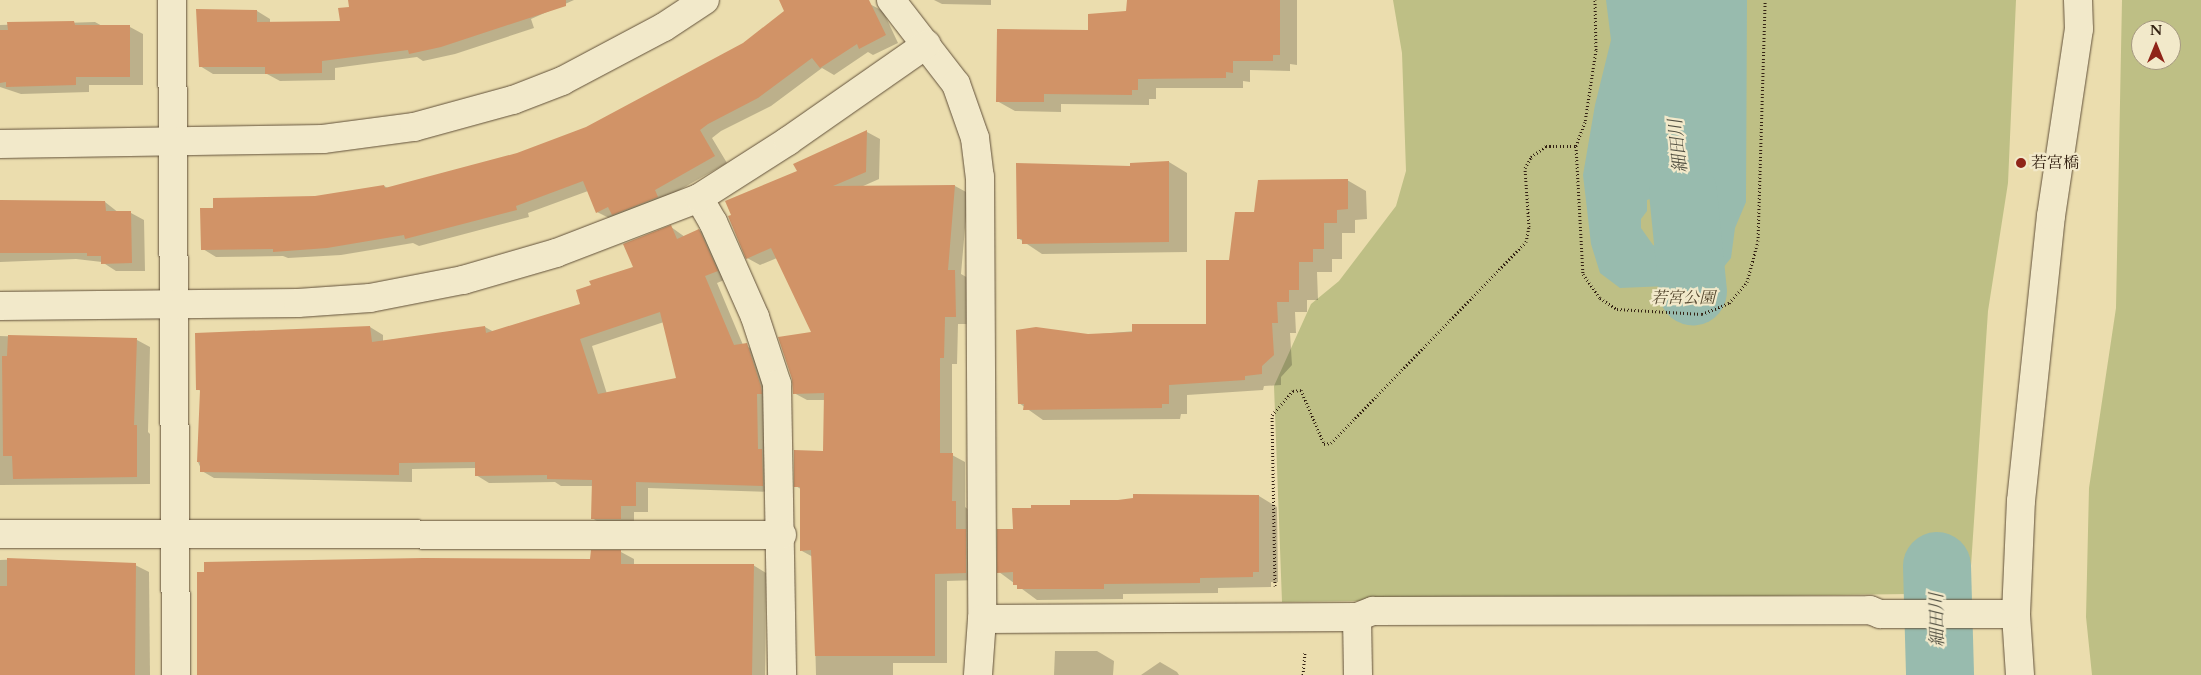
<!DOCTYPE html>
<meta charset="utf-8">
<style>
body{margin:0}
#map{position:relative;width:2201px;height:675px;overflow:hidden;background:#ebddae;font-family:Cardo,"Noto Serif JP",serif}
div>[style]{position:absolute}
.green>*{inset:0;background:#bebf85}
.water>*{inset:0;background:#98bbae}
.shadow>*{inset:0;background:#0003}
.river>*{height:68px;margin:-34px;padding:0 34px;transform-origin:34px;border-radius:34px;background:#98bbae}
.building>*{inset:0;background:#d19367}
.path>*{height:3px;margin-top:-1.5px;transform-origin:0;background:repeating-linear-gradient(90deg,#342213 0 1px,transparent 0 3.5px)}
.roads{filter:drop-shadow(0 0 1px #62513a) drop-shadow(0 0 1px #62513a)}
.street>*{height:28px;margin:-14px;padding:0 14px;transform-origin:14px;border-radius:14px;background:#f2e9ca}
.secondary>*{height:28px;margin:-14px;padding:0 14px;transform-origin:14px;border-radius:14px;background:#f2e9ca}
.dots>*{width:14px;height:14px;translate:-50% -50%;box-sizing:border-box;border:2px solid #f2e9ca;border-radius:50%}
span{translate:-50% -50%;white-space:nowrap;text-align:center;line-height:1.15;-webkit-text-stroke:4.5px #f2e9ca;paint-order:stroke}
.poi-label{font-size:16px;color:#342213}
.left{translate:0 -50%;text-align:left}
.park-label{font-size:16px;color:#564930;font-style:italic}
.water-label{font-size:18px;color:#525042;font-style:italic}
.north{position:absolute;left:2131px;top:20px;width:50px;height:50px;box-sizing:border-box;background:#f2e9ca;border:1px solid #a69981;border-radius:50%;rotate:0deg;font-size:14px;font-weight:700;line-height:20px;text-align:center;color:#342213}
.north::after{content:'';display:block;margin:auto;width:18px;height:22px;background:#8f2418;clip-path:polygon(50% 0,100% 100%,50% 72%,0 100%)}
</style>
<div id="map">
<div class="green">
<i style="clip-path:polygon(1393px 0,2016px 0,2008px 183px,1988px 311px,1969px 596px,1908px 594px,1282px 602px,1274px 386px,1311px 304px,1339px 281px,1396px 206px,1406px 171px,1402px 53px)"></i>
<i style="clip-path:polygon(evenodd,2122px 0,2201px 0,2201px 675px,2092px 675px,2086px 617px,2089px 488px,2116px 308px,2122px 0,2141px 30px,2171px 30px,2171px 60px,2141px 60px,2141px 30px)"></i>
</div>
<div class="water">
<i style="clip-path:polygon(1606px 0,1747px 0,1746px 202px,1735px 228px,1731px 258px,1709px 285px,1688px 285px,1676px 244px,1684px 229px,1684px 218px,1676px 209px,1662px 204px,1659px 196px,1647px 200px,1647px 211px,1641px 219px,1641px 228px,1653px 245px,1661px 248px,1668px 286px,1620px 288px,1600px 273px,1591px 244px,1583px 175px,1595px 105px,1611px 40px)"></i>
</div>
<div class="shadow">
<i style="clip-path:polygon(350px 0,574px 0,531px 19px,534px 28px,455px 54px,423px 61px,417px 57px,335px 68px,335px 80px,280px 81px,267px 74px,213px 74px,200px 66px,257px 11px,270px 19px,270px 23px,341px 22px,351px 8px)"></i>
<i style="clip-path:polygon(790px 0,862px 0,883px 11px,898px 43px,873px 55px,868px 52px,834px 75px,822px 68px,771px 106px,721px 131px,712px 138px,727px 163px,667px 197px,611px 219px,597px 212px,588px 191px,528px 213px,529px 217px,419px 246px,413px 243px,341px 255px,288px 258px,283px 256px,216px 257px,203px 249px,315px 197px,384px 186px,388px 188px,517px 155px,587px 129px,743px 44px,786px 11px)"></i>
<i style="clip-path:polygon(934px 0,991px 0,991px 5px,942px 4px)"></i>
<i style="clip-path:polygon(1224px 0,1297px 0,1297px 65px,1290px 64px,1290px 71px,1250px 70px,1250px 82px,1243px 81px,1243px 88px,1156px 88px,1156px 99px,1149px 99px,1149px 105px,1061px 104px,1061px 112px,1015px 111px,997px 101px,1089px 31px,1127px 12px)"></i>
<i style="clip-path:polygon(95px 22px,104px 27px,130px 27px,143px 34px,143px 85px,89px 85px,89px 92px,21px 94px,0 87px,0 25px)"></i>
<i style="clip-path:polygon(867px 132px,880px 139px,879px 179px,861px 187px,955px 186px,968px 193px,961px 274px,968px 278px,968px 324px,958px 324px,957px 364px,952px 364px,952px 455px,965px 462px,965px 507px,969px 510px,979px 580px,947px 581px,947px 663px,893px 663px,893px 675px,816px 675px,813px 557px,802px 551px,802px 490px,796px 486px,824px 452px,825px 400px,807px 400px,794px 393px,813px 333px,777px 258px,760px 265px,747px 258px,798px 171px,795px 164px)"></i>
<i style="clip-path:polygon(1169px 162px,1187px 173px,1187px 252px,1042px 254px,1018px 238px,1131px 167px)"></i>
<i style="clip-path:polygon(1347px 180px,1366px 191px,1367px 219px,1355px 220px,1355px 233px,1342px 233px,1342px 259px,1332px 259px,1332px 272px,1317px 272px,1318px 300px,1307px 300px,1307px 312px,1295px 312px,1296px 333px,1290px 333px,1292px 365px,1281px 377px,1281px 385px,1264px 386px,1263px 390px,1187px 395px,1187px 414px,1181px 414px,1180px 419px,1043px 420px,1019px 403px,1088px 335px,1207px 325px,1230px 262px,1255px 213px)"></i>
<i style="clip-path:polygon(0 202px,105px 202px,119px 213px,131px 213px,144px 220px,145px 271px,116px 271px,102px 262px,76px 259px,0 262px)"></i>
<i style="clip-path:polygon(evenodd,671px 227px,685px 237px,699px 230px,712px 238px,729px 278px,717px 283px,743px 345px,760px 352px,775px 492px,648px 488px,648px 512px,634px 512px,634px 526px,605px 526px,592px 518px,593px 486px,561px 486px,555px 482px,489px 483px,476px 475px,476px 468px,412px 469px,412px 482px,214px 478px,202px 471px,198px 462px,201px 391px,197px 389px,370px 327px,383px 335px,383px 341px,485px 327px,494px 332px,582px 305px,634px 267px,671px 227px,664px 322px,677px 379px,607px 394px,592px 346px,664px 322px)"></i>
<i style="clip-path:polygon(0 336px,137px 340px,150px 347px,148px 432px,150px 434px,150px 484px,0 485px)"></i>
<i style="clip-path:polygon(1259px 496px,1277px 507px,1278px 582px,1271px 582px,1271px 587px,1218px 588px,1218px 593px,1123px 594px,1123px 599px,1037px 600px,999px 572px,1014px 530px,1071px 506px)"></i>
<i style="clip-path:polygon(621px 552px,634px 559px,634px 565px,753px 565px,766px 573px,765px 675px,199px 675px,251px 561px,592px 560px)"></i>
<i style="clip-path:polygon(23px 559px,135px 565px,149px 572px,150px 675px,0 675px,0 560px)"></i>
<i style="clip-path:polygon(1055px 651px,1097px 651px,1114px 661px,1113px 675px,1054px 675px)"></i>
<i style="clip-path:polygon(1160px 662px,1177px 672px,1179px 675px,1141px 675px)"></i>
</div>
<div class="river">
<i style="left:1683px;top:192px;width:100px;rotate:84.3deg"></i>
<i style="left:1937px;top:566px;width:109px;rotate:88.4deg"></i>
</div>
<div class="building">
<i style="clip-path:polygon(348px 0,566px 0,566px 6px,441px 47px,409px 54px,408px 50px,322px 61px,322px 73px,265px 74px,265px 67px,199px 67px,196px 9px,257px 10px,257px 22px,340px 21px,338px 8px,349px 7px)"></i>
<i style="clip-path:polygon(779px 0,869px 0,886px 35px,859px 49px,857px 44px,820px 68px,812px 58px,758px 98px,708px 124px,700px 130px,715px 156px,655px 190px,658px 197px,612px 215px,608px 207px,596px 213px,583px 181px,516px 206px,517px 210px,405px 239px,404px 235px,327px 248px,273px 252px,273px 249px,201px 250px,200px 208px,213px 208px,213px 198px,315px 196px,384px 185px,385px 188px,517px 153px,586px 127px,743px 43px,784px 11px)"></i>
<i style="clip-path:polygon(1127px 0,1280px 0,1280px 55px,1273px 55px,1273px 61px,1233px 61px,1233px 73px,1226px 72px,1226px 78px,1138px 79px,1138px 90px,1132px 90px,1132px 95px,1044px 94px,1044px 102px,996px 102px,997px 29px,1088px 30px,1088px 14px,1126px 11px)"></i>
<i style="clip-path:polygon(74px 21px,75px 25px,130px 25px,130px 77px,76px 77px,76px 85px,6px 87px,6px 82px,0 83px,0 30px,8px 30px,7px 22px)"></i>
<i style="clip-path:polygon(867px 130px,866px 172px,833px 186px,955px 185px,948px 270px,955px 270px,956px 317px,945px 317px,944px 358px,940px 358px,940px 453px,953px 453px,952px 501px,956px 501px,956px 529px,966px 529px,966px 573px,935px 574px,935px 656px,815px 656px,811px 550px,800px 551px,800px 487px,794px 487px,794px 450px,823px 451px,824px 393px,793px 394px,792px 379px,778px 337px,811px 332px,771px 248px,746px 259px,728px 216px,731px 215px,725px 201px,797px 171px,793px 164px)"></i>
<i style="clip-path:polygon(1169px 161px,1169px 242px,1022px 244px,1022px 239px,1017px 239px,1016px 163px,1130px 166px,1130px 163px)"></i>
<i style="clip-path:polygon(1348px 179px,1348px 209px,1337px 210px,1337px 223px,1324px 223px,1324px 249px,1313px 249px,1313px 262px,1299px 262px,1299px 290px,1289px 290px,1289px 302px,1277px 302px,1278px 323px,1272px 323px,1274px 355px,1262px 366px,1262px 374px,1245px 376px,1245px 380px,1169px 385px,1169px 404px,1162px 404px,1162px 408px,1023px 410px,1024px 404px,1018px 404px,1016px 330px,1036px 327px,1088px 334px,1132px 332px,1132px 324px,1206px 324px,1206px 260px,1229px 260px,1235px 212px,1254px 212px,1258px 180px)"></i>
<i style="clip-path:polygon(0 200px,105px 201px,106px 211px,131px 211px,132px 263px,101px 264px,101px 256px,87px 256px,87px 253px,0 253px)"></i>
<i style="clip-path:polygon(evenodd,671px 225px,677px 239px,699px 229px,718px 271px,705px 276px,734px 345px,747px 343px,761px 387px,762px 394px,757px 394px,758px 449px,762px 449px,763px 486px,636px 482px,636px 506px,621px 506px,621px 519px,591px 519px,592px 480px,547px 479px,547px 475px,475px 476px,475px 462px,399px 463px,399px 475px,200px 472px,200px 462px,197px 462px,200px 390px,196px 390px,195px 333px,370px 326px,372px 342px,485px 326px,486px 333px,580px 304px,576px 290px,591px 285px,589px 281px,633px 267px,623px 244px,671px 225px,660px 312px,676px 378px,598px 394px,580px 339px,660px 312px)"></i>
<i style="clip-path:polygon(8px 335px,137px 338px,134px 425px,137px 425px,137px 477px,13px 479px,12px 456px,3px 456px,2px 356px,7px 356px)"></i>
<i style="clip-path:polygon(1133px 494px,1259px 495px,1259px 572px,1253px 572px,1253px 577px,1200px 578px,1200px 583px,1104px 584px,1104px 589px,1017px 589px,1017px 585px,1013px 585px,1013px 572px,997px 573px,997px 529px,1013px 529px,1012px 508px,1031px 508px,1031px 505px,1070px 505px,1070px 500px,1118px 500px,1133px 498px)"></i>
<i style="clip-path:polygon(591px 550px,621px 550px,621px 564px,754px 564px,752px 675px,197px 675px,197px 572px,204px 572px,204px 562px,423px 558px,590px 559px)"></i>
<i style="clip-path:polygon(7px 558px,136px 563px,135px 675px,0 675px,0 586px,7px 586px)"></i>
</div>
<div class="path">
<i style="left:1595px;top:0;width:50px;rotate:88.9deg"></i>
<i style="left:1596px;top:50px;width:73px;rotate:98.7deg"></i>
<i style="left:1585px;top:122px;width:26px;rotate:111deg"></i>
<i style="left:1576px;top:146px;width:128px;rotate:86.9deg"></i>
<i style="left:1583px;top:274px;width:29px;rotate:55deg"></i>
<i style="left:1600px;top:298px;width:20px;rotate:33deg"></i>
<i style="left:1617px;top:309px;width:85px;rotate:3.4deg"></i>
<i style="left:1702px;top:314px;width:29px;rotate:-22deg"></i>
<i style="left:1729px;top:303px;width:28px;rotate:-49deg"></i>
<i style="left:1747px;top:282px;width:42px;rotate:-75deg"></i>
<i style="left:1758px;top:241px;width:241px;rotate:-88.3deg"></i>
<i style="left:1275px;top:586px;width:171px;rotate:-91deg"></i>
<i style="left:1272px;top:415px;width:32px;rotate:-49deg"></i>
<i style="left:1293px;top:391px;width:8px;rotate:-7deg"></i>
<i style="left:1301px;top:390px;width:59px;rotate:66.9deg"></i>
<i style="left:1324px;top:444px;width:7px;rotate:-8deg"></i>
<i style="left:1331px;top:443px;width:280px;rotate:-45.9deg"></i>
<i style="left:1526px;top:242px;width:15px;rotate:-79deg"></i>
<i style="left:1529px;top:227px;width:59px;rotate:-93.9deg"></i>
<i style="left:1525px;top:168px;width:13px;rotate:-61deg"></i>
<i style="left:1531px;top:157px;width:19px;rotate:-36deg"></i>
<i style="left:1546px;top:146px;width:30px"></i>
<i style="left:1303px;top:675px;width:24px;rotate:-85deg"></i>
</div>
<div class="roads">
<div class="street">
<i style="left:172px;top:0;width:675px;rotate:89.66deg"></i>
<i style="left:891px;top:0;width:106px;rotate:52.3deg"></i>
<i style="left:956px;top:84px;width:57px;rotate:70.6deg"></i>
<i style="left:975px;top:138px;width:39px;rotate:83deg"></i>
<i style="left:980px;top:177px;width:442px;rotate:89.7deg"></i>
<i style="left:982px;top:619px;width:56px;rotate:94.1deg"></i>
<i style="left:699px;top:198px;width:28px;rotate:60deg"></i>
<i style="left:713px;top:222px;width:104px;rotate:66.1deg"></i>
<i style="left:755px;top:317px;width:71px;rotate:71.8deg"></i>
<i style="left:777px;top:384px;width:291px;rotate:89deg"></i>
<i style="left:0;top:306px;width:298px;rotate:-0.6deg"></i>
<i style="left:298px;top:303px;width:72px;rotate:-4deg"></i>
<i style="left:370px;top:298px;width:95px;rotate:-11deg"></i>
<i style="left:463px;top:280px;width:97px;rotate:-16.2deg"></i>
<i style="left:556px;top:253px;width:153px;rotate:-21deg"></i>
<i style="left:699px;top:198px;width:106px;rotate:-32.6deg"></i>
<i style="left:788px;top:141px;width:169px;rotate:-34.9deg"></i>
<i style="left:0;top:534px;width:782px;rotate:0.07deg"></i>
<i style="left:1357px;top:617px;width:58px;rotate:89deg"></i>
<i style="left:982px;top:619px;width:375px;rotate:-0.3deg"></i>
<i style="left:1357px;top:617px;width:17px;rotate:-21deg"></i>
<i style="left:1373px;top:611px;width:497px;rotate:-0.1deg"></i>
<i style="left:1870px;top:610px;width:11px;rotate:22deg"></i>
<i style="left:1880px;top:614px;width:136px"></i>
</div>
<div class="secondary">
<i style="left:0;top:144px;width:323px;rotate:-0.9deg"></i>
<i style="left:323px;top:139px;width:92px;rotate:-7.5deg"></i>
<i style="left:414px;top:127px;width:103px;rotate:-15.3deg"></i>
<i style="left:513px;top:100px;width:53px;rotate:-21.2deg"></i>
<i style="left:562px;top:81px;width:115px;rotate:-27.9deg"></i>
<i style="left:664px;top:27px;width:49px;rotate:-33.4deg"></i>
<i style="left:2020px;top:675px;width:61px;rotate:-93.8deg"></i>
<i style="left:2016px;top:614px;width:113px;rotate:-87.5deg"></i>
<i style="left:2021px;top:501px;width:287px;rotate:-84deg"></i>
<i style="left:2051px;top:216px;width:189px;rotate:-81.5deg"></i>
<i style="left:2079px;top:29px;width:29px;rotate:-92deg"></i>
</div>
</div>
<div class="dots">
<i style="left:2021px;top:163px;background:#8f2418"></i>
</div>
<div class="poi-label">
<span class="left" style="left:2031px;top:163px">若宮橋</span>
</div>
<div class="park-label">
<span style="left:1683px;top:298px">若宮公園</span>
</div>
<div class="water-label">
<span style="left:1679px;top:146px;rotate:-96deg">細田川</span>
<span style="left:1938px;top:620px;rotate:-91deg">細田川</span>
</div>
<div class="north">N</div>
</div>
